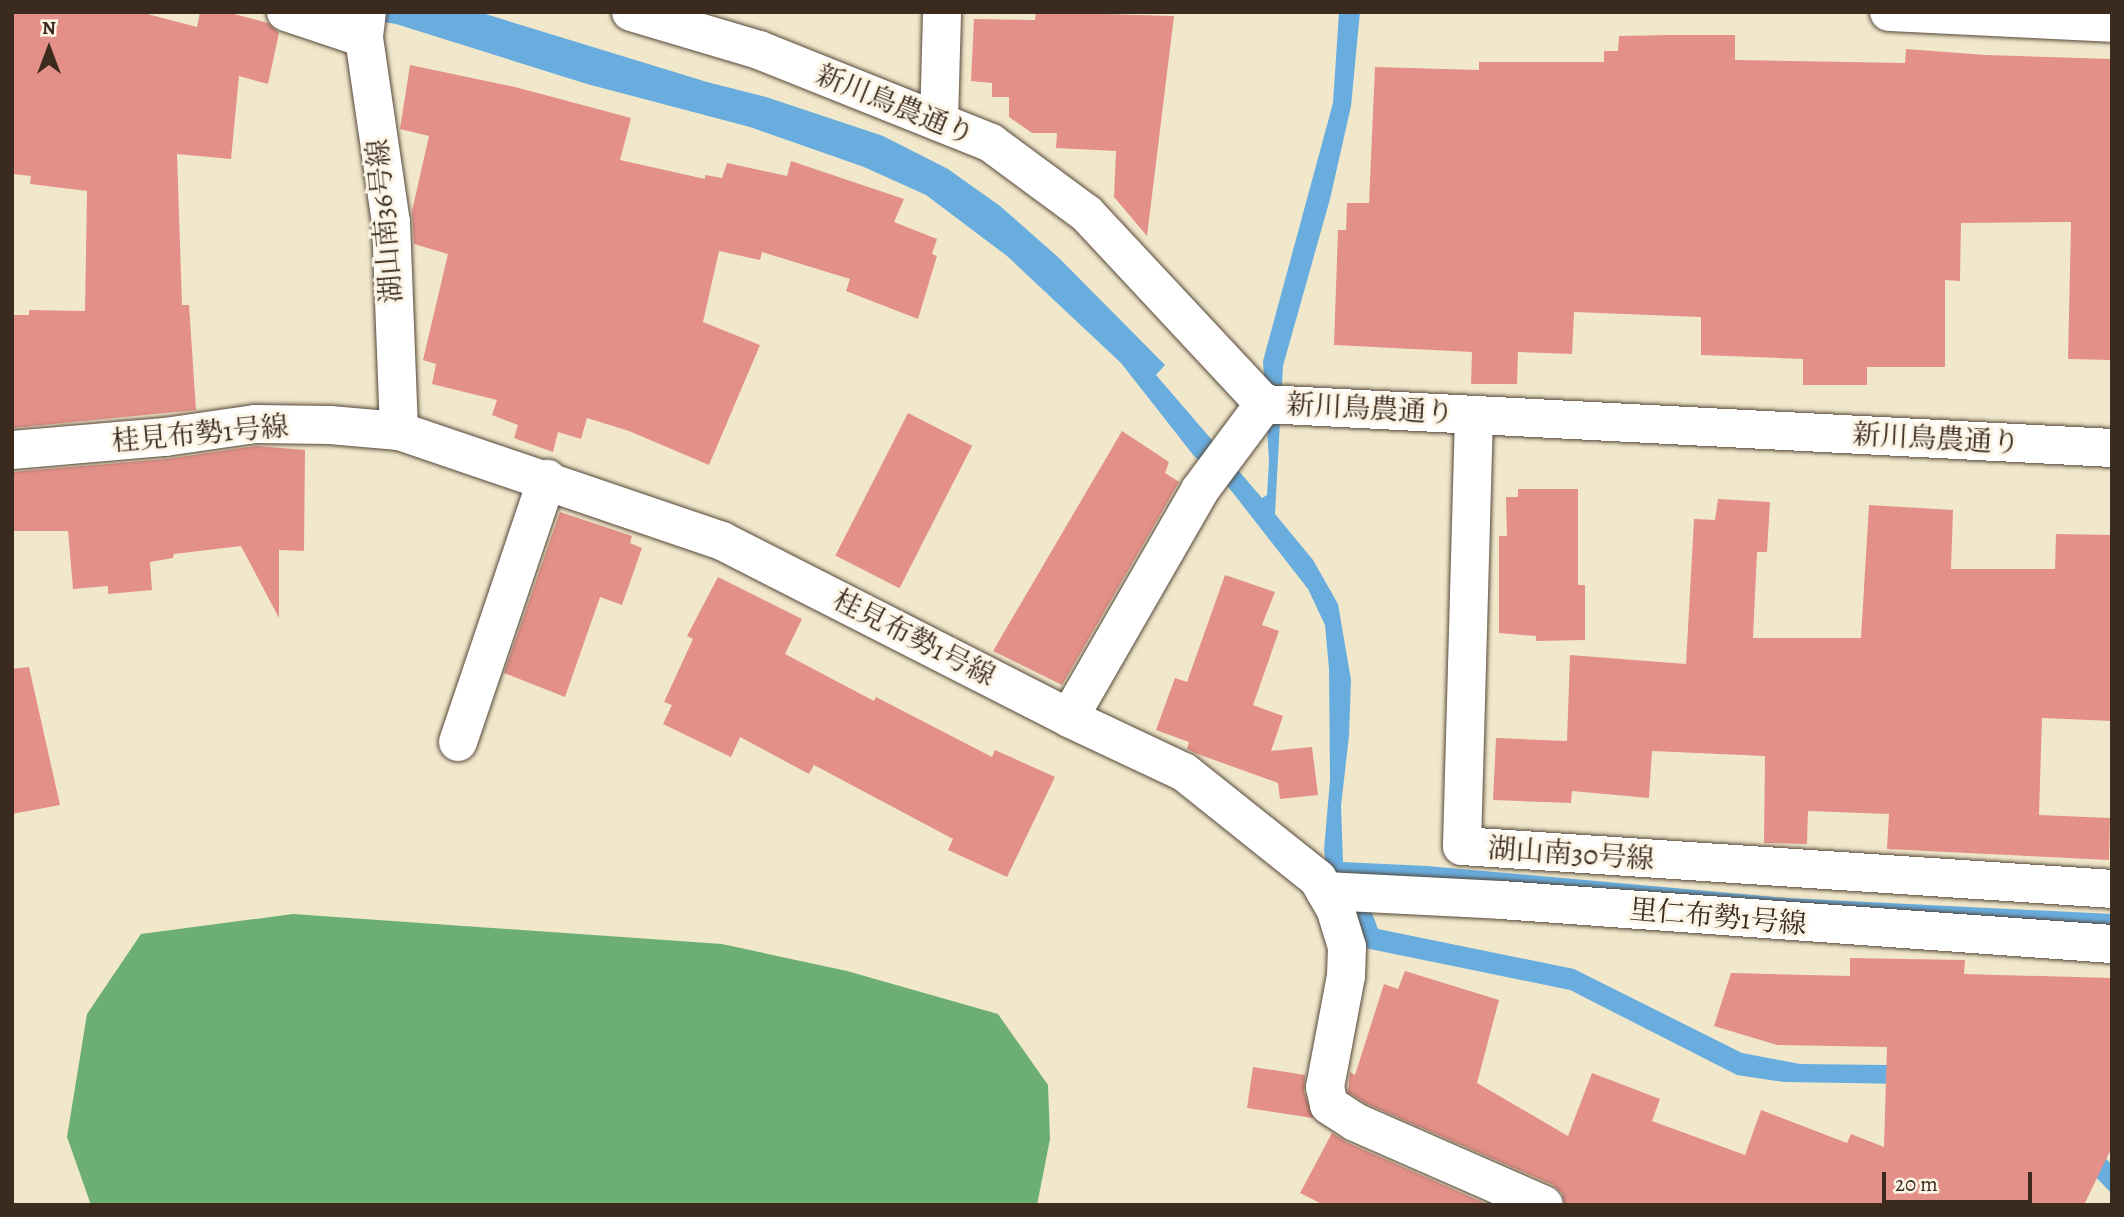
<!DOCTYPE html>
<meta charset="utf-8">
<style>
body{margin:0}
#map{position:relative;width:2124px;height:1217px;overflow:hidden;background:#f1e8cc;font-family:Alegreya,"Noto Serif JP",serif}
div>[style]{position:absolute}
.forest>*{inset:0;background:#6dae72}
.water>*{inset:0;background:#68adde}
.building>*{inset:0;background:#e39088;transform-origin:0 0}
.roads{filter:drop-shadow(0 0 2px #564638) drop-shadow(0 0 2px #564638)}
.street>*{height:38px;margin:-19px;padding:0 19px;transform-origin:19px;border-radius:19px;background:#fff}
span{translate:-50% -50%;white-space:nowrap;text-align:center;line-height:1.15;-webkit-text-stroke:6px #fcf5e5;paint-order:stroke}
.street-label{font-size:28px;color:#3b2a1e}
.frame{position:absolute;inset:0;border:14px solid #3b2a1e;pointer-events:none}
.north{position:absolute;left:14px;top:14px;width:70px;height:70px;-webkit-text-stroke:5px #fcf5e5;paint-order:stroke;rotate:0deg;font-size:19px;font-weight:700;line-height:28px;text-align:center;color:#3b2a1e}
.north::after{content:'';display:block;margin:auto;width:24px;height:32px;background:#3b2a1e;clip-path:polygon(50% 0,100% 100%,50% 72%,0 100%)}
.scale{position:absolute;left:1882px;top:1172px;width:150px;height:32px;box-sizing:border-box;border:4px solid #3b2a1e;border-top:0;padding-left:9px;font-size:21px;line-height:24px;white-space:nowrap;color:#3b2a1e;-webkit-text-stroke:5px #fcf5e5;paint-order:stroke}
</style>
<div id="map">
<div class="forest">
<i style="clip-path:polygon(293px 914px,722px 944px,847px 971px,998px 1014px,1048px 1085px,1050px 1139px,1037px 1205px,91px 1205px,67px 1137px,87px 1014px,141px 934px)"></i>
</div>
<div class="water">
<i style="clip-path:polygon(323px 12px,479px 12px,707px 82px,766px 97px,883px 136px,948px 169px,1000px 206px,1059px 258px,1165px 365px,1156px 375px,1262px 498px,1267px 495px,1269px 461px,1263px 361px,1333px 103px,1339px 12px,1360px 12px,1351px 106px,1330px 199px,1283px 366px,1275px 514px,1313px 560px,1338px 604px,1351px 680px,1349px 736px,1341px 806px,1343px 862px,1427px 866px,1787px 898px,2112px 914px,2112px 930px,1366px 897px,1378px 929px,1574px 969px,1742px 1053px,1800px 1064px,1974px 1066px,2050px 1099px,2112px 1165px,2112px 1194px,2034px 1112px,1911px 1084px,1784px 1082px,1737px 1075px,1570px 990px,1365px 948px,1327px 871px,1324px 850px,1330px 780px,1329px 669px,1325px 625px,1308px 589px,1226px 484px,1194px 456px,1121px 363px,1007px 256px,926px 195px,864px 167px,750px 127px,587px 84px,396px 24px)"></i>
</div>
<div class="building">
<i style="clip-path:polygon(12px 12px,140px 12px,197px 27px,200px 12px,226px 12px,268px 23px,279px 33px,268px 84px,239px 76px,231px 159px,177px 154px,182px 305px,189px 305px,196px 410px,12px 428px,12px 315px,29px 315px,29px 310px,85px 311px,87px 191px,30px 184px,31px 176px,12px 174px)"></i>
<i style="clip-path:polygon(1036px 12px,1174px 16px,1147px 236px,1114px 197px,1116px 151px,1056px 148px,1057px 133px,1032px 133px,1009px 117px,1009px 97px,992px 97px,992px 83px,971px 81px,974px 19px,1035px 20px)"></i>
<i style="clip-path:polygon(1670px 35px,1735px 35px,1735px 60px,1905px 63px,1906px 49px,1986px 55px,2112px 59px,2112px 360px,2068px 359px,2071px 222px,1961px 223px,1960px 281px,1945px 280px,1945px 367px,1867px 367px,1867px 385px,1803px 385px,1803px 359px,1701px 355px,1701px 317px,1574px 312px,1572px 354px,1518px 352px,1517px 384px,1471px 384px,1472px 352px,1334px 345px,1338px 230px,1346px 230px,1347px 203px,1369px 203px,1375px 67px,1479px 70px,1479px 62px,1604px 62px,1604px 51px,1618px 51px,1619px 36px)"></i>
<i style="clip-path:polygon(410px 65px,515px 87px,631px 118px,620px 160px,705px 179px,705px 175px,722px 178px,727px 163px,787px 176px,791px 161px,904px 199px,894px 222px,937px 239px,932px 254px,937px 256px,918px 319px,846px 291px,850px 279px,762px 252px,760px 260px,719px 251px,703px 322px,760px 345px,709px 465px,629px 431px,587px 418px,581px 439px,558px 432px,553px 452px,514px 438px,518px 425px,492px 415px,497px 400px,432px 384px,436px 364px,423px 360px,448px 254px,414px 244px,412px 211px,429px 136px,400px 129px)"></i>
<i style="left:908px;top:413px;width:72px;height:160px;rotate:27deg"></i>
<i style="clip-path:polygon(1122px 431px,1169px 462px,1165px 473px,1179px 482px,1062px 685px,993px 651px)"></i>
<i style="clip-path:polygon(256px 446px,305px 450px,304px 551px,279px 550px,279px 618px,241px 546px,174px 554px,173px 558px,150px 562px,152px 590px,108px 594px,108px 586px,73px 589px,68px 531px,12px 531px,12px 472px,167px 459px)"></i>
<i style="clip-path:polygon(1518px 489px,1578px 489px,1578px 585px,1585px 585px,1585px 640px,1536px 641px,1536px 636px,1499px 633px,1499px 536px,1507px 536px,1506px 497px,1518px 497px)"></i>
<i style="clip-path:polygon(1718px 499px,1770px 502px,1767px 552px,1757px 552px,1753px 638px,1861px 638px,1869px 505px,1953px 510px,1951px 569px,2055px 569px,2056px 534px,2112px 535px,2112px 721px,2042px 718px,2039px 815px,2110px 818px,2109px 860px,1887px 849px,1889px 814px,1808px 811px,1807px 844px,1764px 843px,1765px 756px,1652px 751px,1649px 798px,1572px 791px,1571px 803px,1493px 800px,1496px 738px,1567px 741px,1570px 655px,1686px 664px,1694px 519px,1715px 520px)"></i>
<i style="clip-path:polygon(560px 512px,632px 536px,630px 543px,642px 548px,622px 605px,600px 597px,565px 697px,504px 673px)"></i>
<i style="clip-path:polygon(1225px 575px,1275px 592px,1262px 625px,1279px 631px,1253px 705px,1283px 716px,1271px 751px,1312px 747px,1318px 795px,1280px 799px,1278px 783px,1195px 753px,1187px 749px,1189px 742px,1156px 730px,1175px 678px,1187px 682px)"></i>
<i style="clip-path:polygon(718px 577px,802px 619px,785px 654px,874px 701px,876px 697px,992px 757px,995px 750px,1055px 777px,1007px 877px,948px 850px,953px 839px,814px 765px,809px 774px,740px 737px,731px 757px,663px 724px,672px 705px,664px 702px,693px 639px,687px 636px)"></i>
<i style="clip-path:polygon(29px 667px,60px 805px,12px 814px,12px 669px)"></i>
<i style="clip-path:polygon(1850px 958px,1965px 960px,1964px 974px,2112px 978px,2112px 1147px,2084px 1205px,1565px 1205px,1562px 1193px,1553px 1185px,1365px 1103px,1348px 1092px,1350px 1072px,1355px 1075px,1384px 984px,1398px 989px,1405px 971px,1499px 1000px,1477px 1083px,1568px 1136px,1592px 1073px,1660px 1099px,1652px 1121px,1745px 1155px,1761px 1110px,1847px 1143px,1851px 1134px,1884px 1147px,1887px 1047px,1777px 1045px,1714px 1026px,1731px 973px,1850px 976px)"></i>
<i style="clip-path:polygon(1253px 1067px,1305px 1075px,1304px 1092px,1313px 1118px,1247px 1108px)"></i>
<i style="clip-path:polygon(1332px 1133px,1346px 1142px,1489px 1205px,1324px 1205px,1300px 1193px)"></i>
</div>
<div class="roads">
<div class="street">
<i style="left:286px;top:12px;width:82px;rotate:18.4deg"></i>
<i style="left:367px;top:12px;width:26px;rotate:97deg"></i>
<i style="left:364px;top:38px;width:186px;rotate:81.7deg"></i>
<i style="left:391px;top:222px;width:209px;rotate:87.8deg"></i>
<i style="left:631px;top:12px;width:134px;rotate:16.5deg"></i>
<i style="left:759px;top:50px;width:250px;rotate:21.8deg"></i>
<i style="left:991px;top:143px;width:119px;rotate:36.5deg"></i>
<i style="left:1087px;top:214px;width:260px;rotate:47deg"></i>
<i style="left:1264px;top:404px;width:849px;rotate:2.97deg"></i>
<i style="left:1889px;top:12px;width:223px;rotate:2.8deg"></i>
<i style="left:939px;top:122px;width:110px;rotate:-88.4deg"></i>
<i style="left:1474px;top:415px;width:431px;rotate:91.6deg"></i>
<i style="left:1462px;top:846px;width:651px;rotate:3.78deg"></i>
<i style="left:12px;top:450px;width:154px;rotate:-4.9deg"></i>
<i style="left:165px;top:437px;width:91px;rotate:-8.2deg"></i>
<i style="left:255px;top:424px;width:75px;rotate:0.8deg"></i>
<i style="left:330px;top:425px;width:69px;rotate:5deg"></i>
<i style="left:399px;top:431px;width:341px;rotate:18.8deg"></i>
<i style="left:722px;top:541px;width:390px;rotate:27deg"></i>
<i style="left:1069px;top:718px;width:127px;rotate:25.2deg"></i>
<i style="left:1184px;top:772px;width:171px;rotate:38.6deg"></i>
<i style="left:1318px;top:879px;width:34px;rotate:60deg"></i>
<i style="left:1335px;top:908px;width:41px;rotate:72.9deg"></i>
<i style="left:1347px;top:947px;width:29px;rotate:92deg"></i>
<i style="left:1346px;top:976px;width:113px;rotate:100.7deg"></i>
<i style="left:1325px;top:1087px;width:18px;rotate:77deg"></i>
<i style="left:1329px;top:1105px;width:31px;rotate:33deg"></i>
<i style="left:1355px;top:1122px;width:206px;rotate:23.7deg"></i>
<i style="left:1069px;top:718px;width:263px;rotate:-60.1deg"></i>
<i style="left:1200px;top:490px;width:107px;rotate:-53.3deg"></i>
<i style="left:458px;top:742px;width:278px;rotate:-71.3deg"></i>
<i style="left:1325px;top:891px;width:176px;rotate:2.9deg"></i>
<i style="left:1501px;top:900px;width:613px;rotate:4.12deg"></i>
</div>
</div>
<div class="street-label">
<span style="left:895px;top:105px;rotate:22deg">新川鳥農通り</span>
<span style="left:385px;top:221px;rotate:-95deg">湖山南36号線</span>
<span style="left:1370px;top:409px;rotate:3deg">新川鳥農通り</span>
<span style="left:200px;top:434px;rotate:-5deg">桂見布勢1号線</span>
<span style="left:1936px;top:439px;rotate:3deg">新川鳥農通り</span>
<span style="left:914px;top:638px;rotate:27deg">桂見布勢1号線</span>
<span style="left:1571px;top:854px;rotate:4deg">湖山南30号線</span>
<span style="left:1718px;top:917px;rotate:5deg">里仁布勢1号線</span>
</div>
<div class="frame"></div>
<div class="north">N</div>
<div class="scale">20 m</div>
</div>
